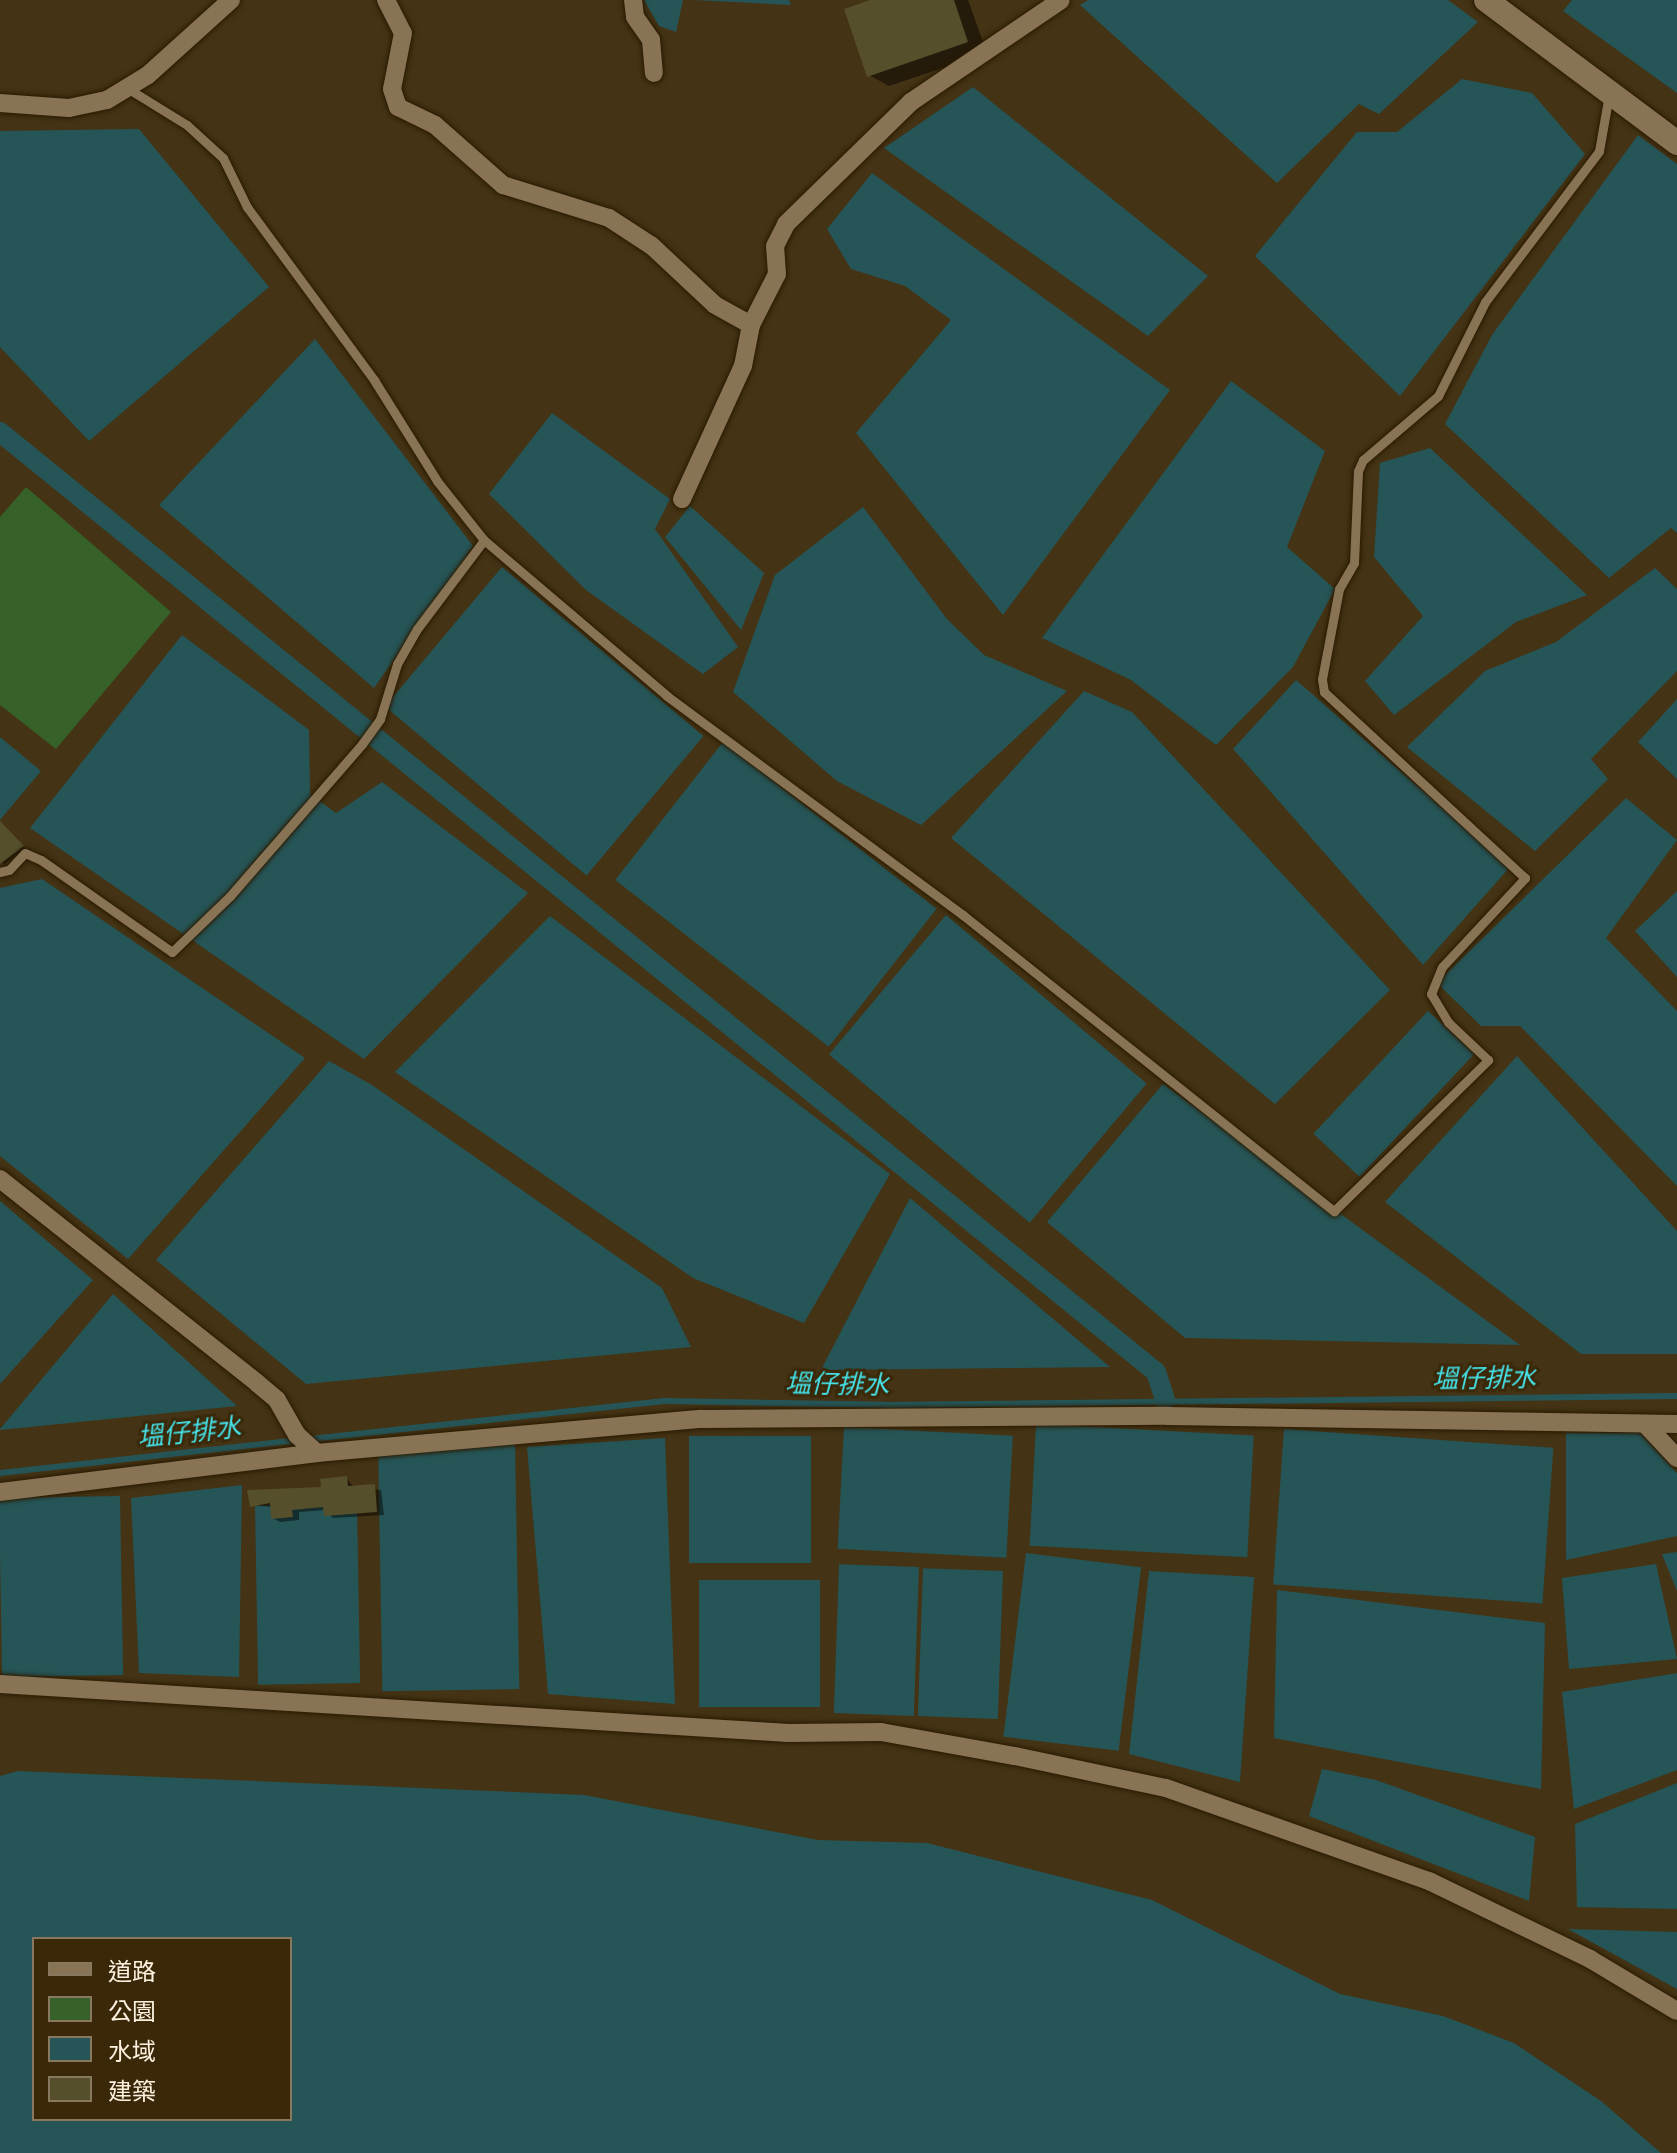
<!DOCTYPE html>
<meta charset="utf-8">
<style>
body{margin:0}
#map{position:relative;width:1677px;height:2153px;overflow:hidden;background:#443314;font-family:Lora,"Noto Sans TC",serif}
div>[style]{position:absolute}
.green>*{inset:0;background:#366128}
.water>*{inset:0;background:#265557;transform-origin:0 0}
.shadow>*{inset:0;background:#0007}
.stream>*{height:6px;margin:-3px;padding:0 3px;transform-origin:3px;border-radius:3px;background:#265557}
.canal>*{height:20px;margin:-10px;padding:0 10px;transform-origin:10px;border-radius:10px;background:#265557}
.building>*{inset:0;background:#554f2c}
.roads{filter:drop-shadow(0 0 2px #2a1a00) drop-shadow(0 0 2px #2a1a00)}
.lane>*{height:9px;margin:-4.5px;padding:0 4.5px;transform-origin:4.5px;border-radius:4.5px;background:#887454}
.street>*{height:18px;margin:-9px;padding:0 9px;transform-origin:9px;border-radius:9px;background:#887454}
.secondary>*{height:24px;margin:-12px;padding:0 12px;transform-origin:12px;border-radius:12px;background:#887454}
span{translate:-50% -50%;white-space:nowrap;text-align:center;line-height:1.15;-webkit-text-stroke:6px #3a2809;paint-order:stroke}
.water-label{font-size:26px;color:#45e1e7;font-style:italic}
.legend{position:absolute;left:32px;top:1937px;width:260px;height:184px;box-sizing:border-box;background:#3a2809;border:2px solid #88785f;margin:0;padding:10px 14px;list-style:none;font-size:24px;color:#fcf1df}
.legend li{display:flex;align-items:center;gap:16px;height:40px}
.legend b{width:40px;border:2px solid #88785f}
</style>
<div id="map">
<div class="green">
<i style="clip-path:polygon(26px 487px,171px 612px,56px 749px,0 705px,0 517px)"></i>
</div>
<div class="water">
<i style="clip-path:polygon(644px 0,683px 0,676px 32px,659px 26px)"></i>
<i style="clip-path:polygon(693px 0,789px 0,791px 5px)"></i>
<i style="clip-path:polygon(1088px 0,1448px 0,1478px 22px,1379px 114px,1359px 104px,1277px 183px,1080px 5px)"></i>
<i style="clip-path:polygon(1572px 0,1677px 0,1677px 93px,1563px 11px)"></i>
<i style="clip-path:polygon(1462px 79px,1532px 93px,1585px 154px,1400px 396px,1255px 256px,1357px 132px,1397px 132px)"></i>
<i style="clip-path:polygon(973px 87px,1208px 276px,1148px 336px,884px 148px)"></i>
<i style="clip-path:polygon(139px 129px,269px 287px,89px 441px,0 347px,0 131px)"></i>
<i style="clip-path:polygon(1638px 135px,1677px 164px,1677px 533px,1671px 528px,1609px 578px,1445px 424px,1492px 335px)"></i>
<i style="clip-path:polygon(872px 173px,1170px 390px,1003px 615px,856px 433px,951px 320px,905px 286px,851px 269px,827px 229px)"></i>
<i style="clip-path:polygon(315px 339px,473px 546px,374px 688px,159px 505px)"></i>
<i style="clip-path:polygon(1231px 381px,1325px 451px,1287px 547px,1335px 589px,1293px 667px,1216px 745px,1131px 680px,1042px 638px)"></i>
<i style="clip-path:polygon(552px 413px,670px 499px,655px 529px,738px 647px,703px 674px,586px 590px,489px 494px)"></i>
<i style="clip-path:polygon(1430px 448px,1587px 595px,1516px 622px,1394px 715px,1365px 681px,1423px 616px,1374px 557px,1380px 463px)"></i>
<i style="clip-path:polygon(690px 506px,764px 573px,741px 630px,665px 537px)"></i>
<i style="clip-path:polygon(863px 507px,947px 619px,984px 655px,1067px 691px,921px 825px,837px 781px,733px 692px,775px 575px)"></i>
<i style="left:502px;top:567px;width:263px;height:182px;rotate:40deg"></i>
<i style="clip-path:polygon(1655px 568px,1677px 589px,1677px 671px,1591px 759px,1608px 779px,1535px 851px,1407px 747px,1485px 671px,1556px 642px)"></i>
<i style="clip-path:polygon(182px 635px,309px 730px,310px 794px,336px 813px,382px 782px,528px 893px,364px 1059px,30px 828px)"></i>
<i style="clip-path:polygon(1296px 680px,1510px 867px,1423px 965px,1233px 749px)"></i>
<i style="clip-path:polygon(1084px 691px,1132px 712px,1390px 990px,1275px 1104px,951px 838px)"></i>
<i style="clip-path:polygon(1677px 699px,1677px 779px,1638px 742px)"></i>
<i style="clip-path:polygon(0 737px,41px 771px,0 820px)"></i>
<i style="left:723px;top:742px;width:271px;height:175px;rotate:38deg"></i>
<i style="clip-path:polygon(1626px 798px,1677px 840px,1606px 938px,1677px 1011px,1677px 1186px,1520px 1026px,1481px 1026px,1437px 983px)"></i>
<i style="clip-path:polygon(42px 879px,305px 1058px,128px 1259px,0 1156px,0 888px)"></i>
<i style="clip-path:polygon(1677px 891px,1677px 977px,1635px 931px)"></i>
<i style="left:946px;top:915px;width:262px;height:182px;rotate:40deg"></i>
<i style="clip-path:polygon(550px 916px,890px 1174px,804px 1323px,693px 1278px,395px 1072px)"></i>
<i style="left:1428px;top:1011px;width:63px;height:168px;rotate:43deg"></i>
<i style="clip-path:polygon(1517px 1056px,1677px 1231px,1677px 1354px,1581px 1354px,1385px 1202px)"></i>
<i style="clip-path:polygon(329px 1061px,372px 1085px,662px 1288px,691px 1347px,306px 1384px,156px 1260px)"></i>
<i style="clip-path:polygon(1163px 1084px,1520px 1345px,1185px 1338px,1047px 1222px)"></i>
<i style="clip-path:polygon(910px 1198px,1110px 1367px,821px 1370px)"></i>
<i style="clip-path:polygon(0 1201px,93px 1280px,0 1384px)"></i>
<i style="clip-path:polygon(113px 1294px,237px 1406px,0 1430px,0 1429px)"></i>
<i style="left:1036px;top:1424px;width:218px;height:122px;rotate:3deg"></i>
<i style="left:844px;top:1427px;width:169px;height:122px;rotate:3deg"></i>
<i style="left:1284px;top:1429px;width:270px;height:156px;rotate:4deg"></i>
<i style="clip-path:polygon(1566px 1433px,1640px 1433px,1677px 1473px,1677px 1536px,1566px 1560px)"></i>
<i style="left:689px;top:1436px;width:122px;height:127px"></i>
<i style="clip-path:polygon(665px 1438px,675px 1704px,548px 1694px,527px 1447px)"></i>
<i style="left:515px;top:1441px;width:248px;height:137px;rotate:89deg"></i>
<i style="clip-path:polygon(242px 1485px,239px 1677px,139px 1673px,131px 1498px)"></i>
<i style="left:120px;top:1496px;width:179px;height:121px;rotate:89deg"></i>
<i style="left:357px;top:1504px;width:179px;height:102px;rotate:89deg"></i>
<i style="clip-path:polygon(1677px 1552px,1677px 1591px,1662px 1554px)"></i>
<i style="left:1026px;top:1553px;width:116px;height:185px;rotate:7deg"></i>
<i style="clip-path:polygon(1656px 1564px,1677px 1659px,1569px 1669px,1562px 1578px)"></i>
<i style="left:919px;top:1567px;width:149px;height:80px;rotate:92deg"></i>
<i style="left:1003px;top:1571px;width:148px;height:80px;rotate:92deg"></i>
<i style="clip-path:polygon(1149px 1571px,1254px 1577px,1240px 1782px,1129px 1754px)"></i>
<i style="left:699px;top:1580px;width:121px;height:127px"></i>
<i style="clip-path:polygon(1277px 1590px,1545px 1623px,1541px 1789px,1274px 1738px)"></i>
<i style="clip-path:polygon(1677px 1673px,1677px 1770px,1574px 1809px,1562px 1692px)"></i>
<i style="clip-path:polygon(1322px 1769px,1376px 1780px,1535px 1837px,1529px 1901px,1309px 1816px)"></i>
<i style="clip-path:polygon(evenodd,18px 1771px,584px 1795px,818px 1840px,927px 1843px,1152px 1900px,1340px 1994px,1443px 2016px,1514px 2043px,1601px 2101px,1661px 2153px,0 2153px,0 1776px,18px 1771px,34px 1939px,290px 1939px,290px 2119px,34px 2119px,34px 1939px)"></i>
<i style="clip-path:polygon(1677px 1783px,1677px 1909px,1577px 1907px,1575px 1824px)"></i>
<i style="clip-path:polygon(1568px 1929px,1677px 1932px,1677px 1989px)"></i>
</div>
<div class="shadow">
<i style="clip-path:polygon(877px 0,968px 0,987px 53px,889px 86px,869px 75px)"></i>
<i style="clip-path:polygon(10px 832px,26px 849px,3px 865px,0 835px)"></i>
<i style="clip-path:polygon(346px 1478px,354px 1487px,381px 1490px,384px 1515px,333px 1518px,325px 1510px,299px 1512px,299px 1520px,280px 1522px,273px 1518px,272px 1507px,252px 1505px,323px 1489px)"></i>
</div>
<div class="stream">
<i style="left:310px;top:1439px;width:359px;rotate:-6.1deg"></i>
<i style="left:667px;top:1401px;width:219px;rotate:1deg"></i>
<i style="left:886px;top:1405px;width:791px;rotate:-0.65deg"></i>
<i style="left:0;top:1473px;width:301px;rotate:-6.3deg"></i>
</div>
<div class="canal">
<i style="left:0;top:432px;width:1490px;rotate:39.12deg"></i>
<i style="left:1156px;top:1372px;width:29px;rotate:72deg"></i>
</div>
<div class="building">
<i style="clip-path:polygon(870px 0,954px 0,968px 42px,867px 77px,844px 9px)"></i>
<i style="clip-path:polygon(0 821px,24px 846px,0 864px)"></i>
<i style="clip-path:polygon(347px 1476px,348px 1486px,375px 1484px,377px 1512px,324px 1516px,323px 1507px,292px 1510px,293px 1517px,271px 1519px,270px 1503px,250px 1507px,247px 1490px,321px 1487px,320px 1479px)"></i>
</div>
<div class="roads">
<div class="lane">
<i style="left:127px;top:88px;width:70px;rotate:31.7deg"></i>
<i style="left:187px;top:125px;width:49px;rotate:42.5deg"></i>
<i style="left:223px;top:158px;width:55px;rotate:63.9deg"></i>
<i style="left:247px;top:207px;width:215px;rotate:53.7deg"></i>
<i style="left:374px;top:380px;width:119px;rotate:58deg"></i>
<i style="left:437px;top:481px;width:75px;rotate:51.5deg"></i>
<i style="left:484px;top:540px;width:240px;rotate:40.4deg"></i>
<i style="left:667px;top:696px;width:368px;rotate:36.5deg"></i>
<i style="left:963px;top:915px;width:475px;rotate:38.6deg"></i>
<i style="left:1334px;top:1211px;width:216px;rotate:-44.4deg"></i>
<i style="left:1488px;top:1060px;width:55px;rotate:-136.5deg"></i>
<i style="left:1448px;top:1022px;width:33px;rotate:-121deg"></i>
<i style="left:1431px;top:994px;width:29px;rotate:-68deg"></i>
<i style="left:1442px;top:967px;width:122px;rotate:-47deg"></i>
<i style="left:1525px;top:878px;width:274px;rotate:-137.2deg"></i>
<i style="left:1324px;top:692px;width:13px;rotate:-99deg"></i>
<i style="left:1322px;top:679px;width:92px;rotate:-79.3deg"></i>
<i style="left:1339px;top:589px;width:30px;rotate:-60deg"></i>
<i style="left:1354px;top:563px;width:92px;rotate:-87.5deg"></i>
<i style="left:1358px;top:471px;width:12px;rotate:-66deg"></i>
<i style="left:1363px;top:460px;width:99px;rotate:-40.5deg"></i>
<i style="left:1438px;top:396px;width:105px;rotate:-63.4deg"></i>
<i style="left:1485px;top:302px;width:189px;rotate:-52.9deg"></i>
<i style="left:1599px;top:151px;width:58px;rotate:-80deg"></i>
<i style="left:0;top:872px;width:9px;rotate:-13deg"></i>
<i style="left:9px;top:870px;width:23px;rotate:-47deg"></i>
<i style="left:25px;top:853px;width:17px;rotate:24deg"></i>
<i style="left:41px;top:860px;width:160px;rotate:35.1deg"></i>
<i style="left:172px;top:952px;width:81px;rotate:-44deg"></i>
<i style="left:230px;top:896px;width:201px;rotate:-49deg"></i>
<i style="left:362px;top:744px;width:31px;rotate:-54deg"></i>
<i style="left:380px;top:719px;width:58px;rotate:-72.8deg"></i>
<i style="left:397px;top:664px;width:40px;rotate:-60.3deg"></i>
<i style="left:417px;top:629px;width:111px;rotate:-53deg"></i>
</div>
<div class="street">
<i style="left:386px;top:0;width:37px;rotate:63deg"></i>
<i style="left:403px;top:33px;width:57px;rotate:101.1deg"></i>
<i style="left:392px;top:89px;width:19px;rotate:72deg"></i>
<i style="left:398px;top:107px;width:41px;rotate:25.9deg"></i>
<i style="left:435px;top:125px;width:91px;rotate:41.4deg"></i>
<i style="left:503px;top:185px;width:111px;rotate:17.3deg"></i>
<i style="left:609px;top:218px;width:51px;rotate:33.1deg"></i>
<i style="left:652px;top:246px;width:86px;rotate:43.1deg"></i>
<i style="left:715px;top:305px;width:41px;rotate:29.1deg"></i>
<i style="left:633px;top:0;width:17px;rotate:83deg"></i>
<i style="left:635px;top:17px;width:28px;rotate:55deg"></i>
<i style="left:651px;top:40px;width:33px;rotate:85deg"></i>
<i style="left:0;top:103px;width:69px;rotate:4.1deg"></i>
<i style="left:69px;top:108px;width:39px;rotate:-12deg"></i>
<i style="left:107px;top:100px;width:48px;rotate:-31.4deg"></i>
<i style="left:148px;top:75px;width:112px;rotate:-42.1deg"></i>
<i style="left:682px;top:499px;width:146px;rotate:-65.4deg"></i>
<i style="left:743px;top:366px;width:42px;rotate:-79deg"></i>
<i style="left:751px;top:325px;width:57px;rotate:-63deg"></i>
<i style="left:777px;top:274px;width:28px;rotate:-94deg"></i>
<i style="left:775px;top:246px;width:25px;rotate:-63deg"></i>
<i style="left:786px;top:224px;width:175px;rotate:-44.3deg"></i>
<i style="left:911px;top:102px;width:181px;rotate:-34.2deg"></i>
<i style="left:0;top:1179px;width:328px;rotate:38.4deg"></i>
<i style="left:257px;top:1383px;width:26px;rotate:40deg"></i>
<i style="left:277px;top:1400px;width:40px;rotate:60.3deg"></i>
<i style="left:297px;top:1435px;width:27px;rotate:42deg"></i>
<i style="left:1645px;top:1424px;width:47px;rotate:46.7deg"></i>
<i style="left:0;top:1492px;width:319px;rotate:-7deg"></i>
<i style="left:317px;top:1453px;width:385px;rotate:-5.1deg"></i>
<i style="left:700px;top:1419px;width:468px;rotate:-0.4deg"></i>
<i style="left:1168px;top:1416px;width:509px;rotate:0.9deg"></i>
<i style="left:0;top:1684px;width:790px;rotate:3.56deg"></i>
<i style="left:788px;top:1733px;width:93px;rotate:-0.6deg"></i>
<i style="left:881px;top:1732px;width:136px;rotate:10.2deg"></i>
<i style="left:1015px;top:1756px;width:154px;rotate:12deg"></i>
<i style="left:1166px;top:1788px;width:279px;rotate:19.5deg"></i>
<i style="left:1429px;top:1881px;width:179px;rotate:25.8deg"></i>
<i style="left:1590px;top:1959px;width:101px;rotate:30.9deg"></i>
</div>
<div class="secondary">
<i style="left:1486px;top:0;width:239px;rotate:36.8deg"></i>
</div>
</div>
<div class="water-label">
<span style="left:1484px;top:1378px;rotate:-1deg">塭仔排水</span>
<span style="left:837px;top:1384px;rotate:1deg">塭仔排水</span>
<span style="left:189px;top:1432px;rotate:-6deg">塭仔排水</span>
</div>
<ul class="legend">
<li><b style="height:10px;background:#887454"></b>道路</li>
<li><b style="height:22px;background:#366128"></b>公園</li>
<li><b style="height:22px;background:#265557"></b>水域</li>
<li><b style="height:22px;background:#554f2c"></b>建築</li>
</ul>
</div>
